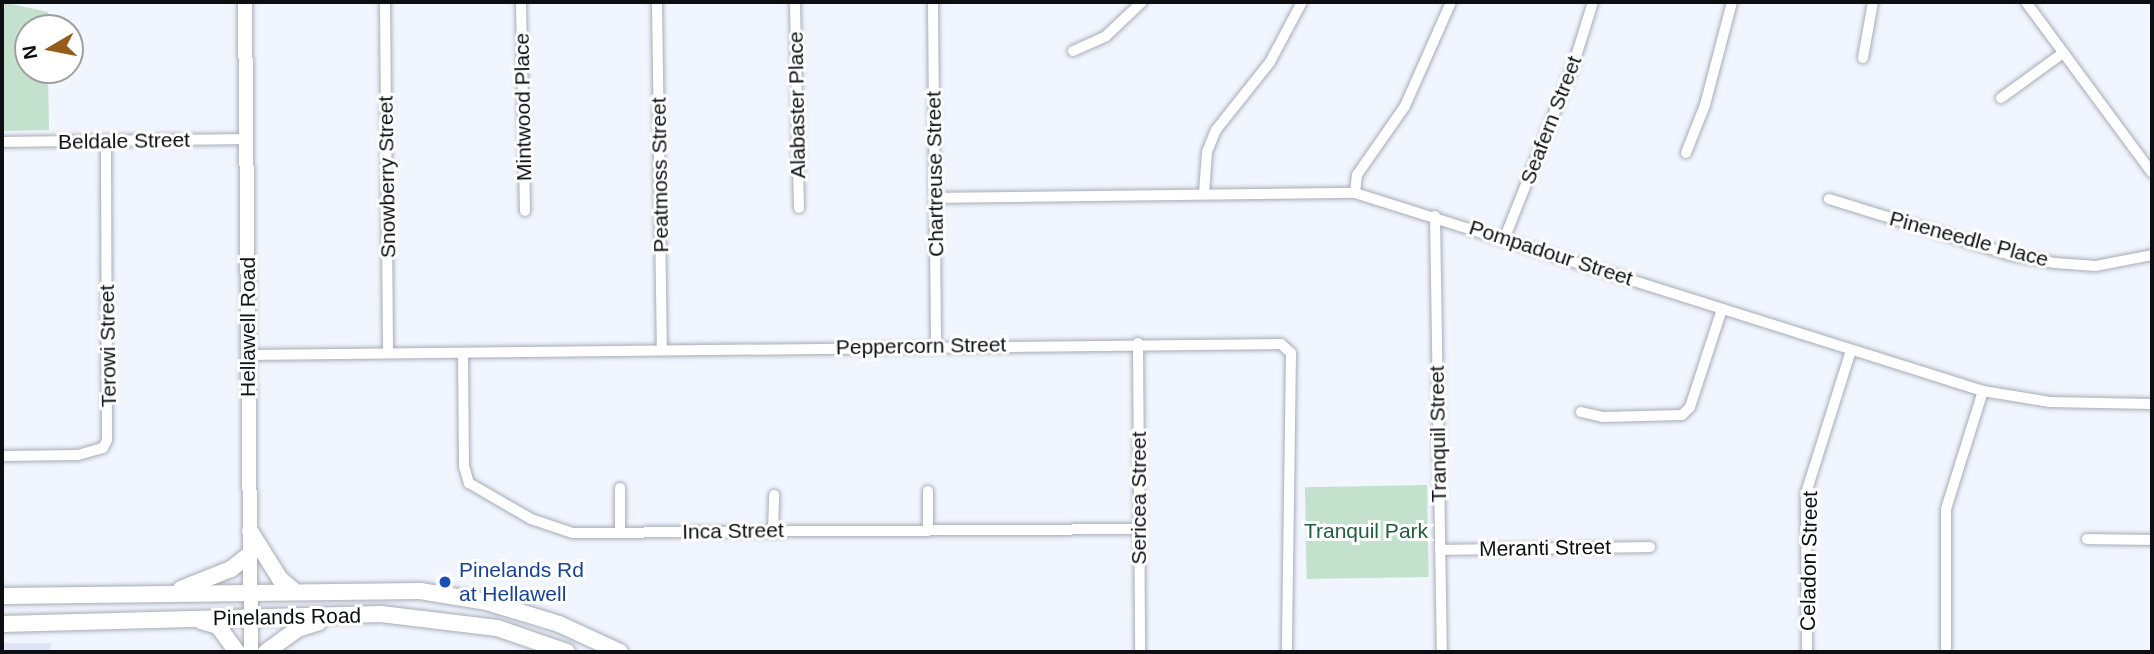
<!DOCTYPE html>
<style>
body{margin:0}
#map{position:relative;width:2154px;height:654px;overflow:hidden;background:#f1f5fe;font-family:Helvetica,sans-serif}
div>[style]{position:absolute}
.built>*{inset:0;background:#dee5f4;transform-origin:0 0}
.green>*{inset:0;background:#c3e1cd;transform-origin:0 0}
.roads{filter:drop-shadow(0 0 2px #a7acb7) drop-shadow(0 0 2px #a7acb7)}
.street>*{height:10px;margin:-5px;padding:0 5px;transform-origin:5px;border-radius:5px;background:#fff}
.secondary>*{height:14px;margin:-7px;padding:0 7px;transform-origin:7px;border-radius:7px;background:#fff}
.primary>*{height:16px;margin:-8px;padding:0 8px;transform-origin:8px;border-radius:8px;background:#fff}
.dots>*{width:19px;height:19px;translate:-50% -50%;box-sizing:border-box;border:4px solid #fff;border-radius:50%}
span{translate:-50% -50%;white-space:nowrap;text-align:center;line-height:1.15;-webkit-text-stroke:6px #fff;paint-order:stroke}
.street-label{font-size:21px;color:#0c0e12}
.park-label{font-size:21px;color:#1e5e3c}
.transit-label{font-size:21px;color:#164399}
.left{translate:0 -50%;text-align:left}
.frame{position:absolute;inset:0;border:4px solid #0c0e12;pointer-events:none}
.north{position:absolute;left:14px;top:14px;width:70px;height:70px;box-sizing:border-box;background:#fff;border:2px solid #9e9fa0;border-radius:50%;rotate:260deg;font-size:19px;font-weight:700;line-height:28px;text-align:center;color:#0c0e12}
.north::after{content:'';display:block;margin:auto;width:24px;height:32px;background:#975c1b;clip-path:polygon(50% 0,100% 100%,50% 72%,0 100%)}
</style>
<div id="map">
<div class="built">
<i style="left:2px;top:643px;width:49px;height:9px"></i>
</div>
<div class="green">
<i style="clip-path:polygon(2px 2px,48px 12px,48px 28px,28px 28px,28px 70px,48px 70px,49px 130px,2px 131px)"></i>
<i style="left:1427px;top:485px;width:92px;height:122px;rotate:89deg"></i>
</div>
<div class="roads">
<div class="street">
<i style="left:385px;top:2px;width:351px;rotate:89.5deg"></i>
<i style="left:521px;top:2px;width:209px;rotate:88.9deg"></i>
<i style="left:657px;top:2px;width:347px;rotate:89.2deg"></i>
<i style="left:795px;top:2px;width:206px;rotate:88.9deg"></i>
<i style="left:933px;top:2px;width:343px;rotate:89.5deg"></i>
<i style="left:2026px;top:2px;width:212px;rotate:53.6deg"></i>
<i style="left:1073px;top:51px;width:36px;rotate:-24deg"></i>
<i style="left:1106px;top:36px;width:50px;rotate:-43.4deg"></i>
<i style="left:1863px;top:58px;width:57px;rotate:-79.9deg"></i>
<i style="left:2001px;top:98px;width:77px;rotate:-36deg"></i>
<i style="left:2px;top:142px;width:244px;rotate:-0.7deg"></i>
<i style="left:1686px;top:153px;width:52px;rotate:-68.4deg"></i>
<i style="left:1705px;top:105px;width:106px;rotate:-75.3deg"></i>
<i style="left:1204px;top:193px;width:41px;rotate:-85.8deg"></i>
<i style="left:1207px;top:152px;width:24px;rotate:-68deg"></i>
<i style="left:1216px;top:130px;width:87px;rotate:-51.5deg"></i>
<i style="left:1270px;top:62px;width:68px;rotate:-61.9deg"></i>
<i style="left:1355px;top:193px;width:18px;rotate:-84deg"></i>
<i style="left:1357px;top:175px;width:84px;rotate:-55.2deg"></i>
<i style="left:1405px;top:106px;width:114px;rotate:-66.1deg"></i>
<i style="left:935px;top:198px;width:420px;rotate:-0.7deg"></i>
<i style="left:1355px;top:193px;width:658px;rotate:17.5deg"></i>
<i style="left:1983px;top:391px;width:68px;rotate:9.3deg"></i>
<i style="left:2050px;top:402px;width:102px;rotate:1.1deg"></i>
<i style="left:1829px;top:199px;width:190px;rotate:17.1deg"></i>
<i style="left:2011px;top:255px;width:45px;rotate:10.3deg"></i>
<i style="left:2055px;top:263px;width:41px;rotate:4.2deg"></i>
<i style="left:2096px;top:266px;width:57px;rotate:-11.1deg"></i>
<i style="left:1435px;top:216px;width:436px;rotate:89.1deg"></i>
<i style="left:1505px;top:237px;width:184px;rotate:-68.3deg"></i>
<i style="left:1573px;top:66px;width:67px;rotate:-72.6deg"></i>
<i style="left:1138px;top:343px;width:309px;rotate:89.6deg"></i>
<i style="left:463px;top:353px;width:113px;rotate:89.5deg"></i>
<i style="left:464px;top:466px;width:18px;rotate:74deg"></i>
<i style="left:469px;top:483px;width:72px;rotate:30.1deg"></i>
<i style="left:531px;top:519px;width:44px;rotate:18.4deg"></i>
<i style="left:573px;top:533px;width:566px;rotate:-0.4deg"></i>
<i style="left:248px;top:355px;width:1033px;rotate:-0.61deg"></i>
<i style="left:1281px;top:344px;width:13px;rotate:42deg"></i>
<i style="left:1291px;top:353px;width:299px;rotate:90.8deg"></i>
<i style="left:1581px;top:412px;width:22px;rotate:13deg"></i>
<i style="left:1602px;top:417px;width:80px;rotate:-1.4deg"></i>
<i style="left:1682px;top:415px;width:11px;rotate:-45deg"></i>
<i style="left:1690px;top:407px;width:103px;rotate:-71.9deg"></i>
<i style="left:2px;top:456px;width:76px;rotate:-0.8deg"></i>
<i style="left:78px;top:455px;width:26px;rotate:-16deg"></i>
<i style="left:103px;top:448px;width:9px;rotate:-63deg"></i>
<i style="left:107px;top:440px;width:299px;rotate:-90.2deg"></i>
<i style="left:620px;top:488px;width:44px;rotate:90deg"></i>
<i style="left:928px;top:530px;width:39px;rotate:-90deg"></i>
<i style="left:773px;top:531px;width:36px;rotate:-88deg"></i>
<i style="left:2087px;top:539px;width:65px;rotate:0.9deg"></i>
<i style="left:1440px;top:550px;width:210px;rotate:-0.8deg"></i>
<i style="left:1946px;top:648px;width:139px;rotate:-90deg"></i>
<i style="left:1946px;top:509px;width:124px;rotate:-72.6deg"></i>
<i style="left:1807px;top:652px;width:159px;rotate:-90.4deg"></i>
<i style="left:1806px;top:493px;width:150px;rotate:-72.5deg"></i>
</div>
<div class="secondary">
<i style="left:245px;top:2px;width:650px;rotate:89.47deg"></i>
</div>
<div class="primary">
<i style="left:250px;top:531px;width:57px;rotate:58deg"></i>
<i style="left:280px;top:579px;width:17px;rotate:40deg"></i>
<i style="left:181px;top:589px;width:54px;rotate:-21.8deg"></i>
<i style="left:231px;top:569px;width:23px;rotate:-38deg"></i>
<i style="left:2px;top:596px;width:418px;rotate:-0.7deg"></i>
<i style="left:420px;top:591px;width:68px;rotate:9.3deg"></i>
<i style="left:487px;top:602px;width:75px;rotate:17deg"></i>
<i style="left:559px;top:624px;width:67px;rotate:24.7deg"></i>
<i style="left:201px;top:621px;width:18px;rotate:16deg"></i>
<i style="left:218px;top:626px;width:32px;rotate:54deg"></i>
<i style="left:2px;top:624px;width:379px;rotate:-1.5deg"></i>
<i style="left:381px;top:614px;width:117px;rotate:6.9deg"></i>
<i style="left:497px;top:628px;width:74px;rotate:18.9deg"></i>
<i style="left:266px;top:652px;width:39px;rotate:-36deg"></i>
<i style="left:298px;top:629px;width:22px;rotate:-18deg"></i>
</div>
</div>
<div class="dots">
<i style="left:445px;top:582px;background:#1a4fb4"></i>
</div>
<div class="street-label">
<span style="left:797px;top:105px;rotate:-91deg">Alabaster Place</span>
<span style="left:523px;top:107px;rotate:-91deg">Mintwood Place</span>
<span style="left:1551px;top:120px;rotate:-69deg">Seafern Street</span>
<span style="left:124px;top:141px;rotate:-1deg">Beldale Street</span>
<span style="left:935px;top:174px;rotate:-91deg">Chartreuse Street</span>
<span style="left:660px;top:175px;rotate:-91deg">Peatmoss Street</span>
<span style="left:387px;top:177px;rotate:-91deg">Snowberry Street</span>
<span style="left:1969px;top:239px;rotate:15deg">Pineneedle Place</span>
<span style="left:1551px;top:253px;rotate:18deg">Pompadour Street</span>
<span style="left:248px;top:327px;rotate:-90deg">Hellawell Road</span>
<span style="left:108px;top:346px;rotate:-91deg">Terowi Street</span>
<span style="left:921px;top:346px;rotate:-1deg">Peppercorn Street</span>
<span style="left:1438px;top:434px;rotate:-91deg">Tranquil Street</span>
<span style="left:1139px;top:498px;rotate:-90deg">Sericea Street</span>
<span style="left:733px;top:531px;rotate:-1deg">Inca Street</span>
<span style="left:1545px;top:548px;rotate:-1deg">Meranti Street</span>
<span style="left:1809px;top:561px;rotate:-89deg">Celadon Street</span>
<span style="left:287px;top:617px;rotate:-1deg">Pinelands Road</span>
</div>
<div class="park-label">
<span style="left:1366px;top:531px">Tranquil Park</span>
</div>
<div class="transit-label">
<span class="left" style="left:459px;top:582px">Pinelands Rd<br>at Hellawell</span>
</div>
<div class="frame"></div>
<div class="north">N</div>
</div>
